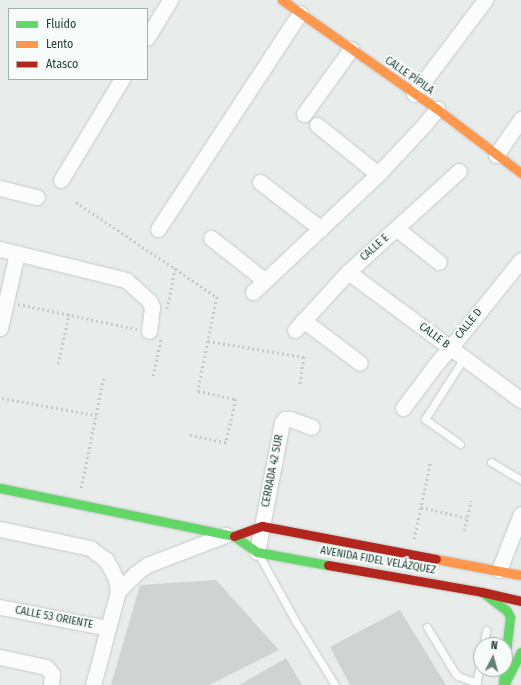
<!DOCTYPE html>
<meta charset="utf-8">
<style>
body{margin:0}
#map{position:relative;width:521px;height:685px;overflow:hidden;background:#e8edeb;font-family:"Fira Sans Condensed",sans-serif}
div>[style]{position:absolute}
.building>*{inset:0;background:#cfd4d2}
.path>*{height:2.5px;margin-top:-1.25px;transform-origin:0;background:repeating-linear-gradient(90deg,#c3ccca 0 2px,transparent 0 5px)}
.roads{filter:drop-shadow(0 0 1px #c5cac8) drop-shadow(0 0 1px #c5cac8)}
.lane>*{height:7px;margin:-3.5px;padding:0 3.5px;transform-origin:3.5px;border-radius:3.5px;background:#fcfcfc}
.street>*{height:15px;margin:-7.5px;padding:0 7.5px;transform-origin:7.5px;border-radius:7.5px;background:#fcfcfc}
.fast>*{height:9px;margin:-4.5px;padding:0 4.5px;transform-origin:4.5px;border-radius:4.5px;background:#63d668}
.slow>*{height:9px;margin:-4.5px;padding:0 4.5px;transform-origin:4.5px;border-radius:4.5px;background:#ff974d}
.jam>*{height:9px;margin:-4.5px;padding:0 4.5px;transform-origin:4.5px;border-radius:4.5px;background:#b3261e}
span{translate:-50% -50%;white-space:nowrap;text-align:center;line-height:1.15;-webkit-text-stroke:4px #f7fbf9;paint-order:stroke}
.street-label{font-size:11px;color:#24423a}
.legend{position:absolute;left:8px;top:8px;width:140px;height:72px;box-sizing:border-box;background:#f7fbf9;border:1px solid #a3b1ad;margin:0;padding:5px 7px;list-style:none;font-size:12px;color:#24423a}
.legend li{display:flex;align-items:center;gap:8px;height:20px}
.legend b{width:20px;border:1px solid #a3b1ad}
.north{position:absolute;left:473px;top:637px;width:40px;height:40px;box-sizing:border-box;background:#f7fbf9;border:1px solid #a3b1ad;border-radius:50%;rotate:6deg;font-size:11px;font-weight:700;line-height:16px;text-align:center;color:#24423a}
.north::after{content:'';display:block;margin:auto;width:14px;height:18px;background:#697e78;clip-path:polygon(50% 0,100% 100%,50% 72%,0 100%)}
</style>
<div id="map">
<div class="building">
<i style="clip-path:polygon(216px 580px,279px 650px,209px 685px,111px 685px,140px 585px)"></i>
<i style="clip-path:polygon(400px 610px,446px 685px,350px 685px,330px 647px)"></i>
<i style="clip-path:polygon(286px 658px,302px 685px,239px 685px)"></i>
</div>
<div class="path">
<i style="left:76px;top:202px;width:170px;rotate:34deg"></i>
<i style="left:217px;top:297px;width:96px;rotate:101.4deg"></i>
<i style="left:198px;top:391px;width:39px;rotate:12deg"></i>
<i style="left:236px;top:399px;width:45px;rotate:102.8deg"></i>
<i style="left:226px;top:443px;width:38px;rotate:-168deg"></i>
<i style="left:18px;top:304px;width:122px;rotate:11.9deg"></i>
<i style="left:167px;top:309px;width:42px;rotate:-79deg"></i>
<i style="left:208px;top:341px;width:97px;rotate:9.5deg"></i>
<i style="left:304px;top:357px;width:27px;rotate:98deg"></i>
<i style="left:58px;top:364px;width:51px;rotate:-77.6deg"></i>
<i style="left:153px;top:376px;width:38px;rotate:-78deg"></i>
<i style="left:2px;top:398px;width:96px;rotate:10.3deg"></i>
<i style="left:81px;top:488px;width:115px;rotate:-78.5deg"></i>
<i style="left:421px;top:507px;width:47px;rotate:13.4deg"></i>
<i style="left:464px;top:531px;width:31px;rotate:-77deg"></i>
<i style="left:414px;top:539px;width:78px;rotate:-78.1deg"></i>
</div>
<div class="roads">
<div class="lane">
<i style="left:460px;top:444px;width:43px;rotate:-144.5deg"></i>
<i style="left:425px;top:419px;width:72px;rotate:-57.4deg"></i>
<i style="left:491px;top:462px;width:35px;rotate:31deg"></i>
<i style="left:260px;top:557px;width:74px;rotate:61deg"></i>
<i style="left:296px;top:622px;width:74px;rotate:58.2deg"></i>
<i style="left:427px;top:627px;width:54px;rotate:58.7deg"></i>
<i style="left:455px;top:673px;width:4px;rotate:45deg"></i>
<i style="left:458px;top:676px;width:20px;rotate:20deg"></i>
<i style="left:484px;top:645px;width:15px;rotate:-82deg"></i>
<i style="left:476px;top:685px;width:25px;rotate:-79deg"></i>
</div>
<div class="street">
<i style="left:147px;top:38px;width:44px;rotate:-58.8deg"></i>
<i style="left:414px;top:94px;width:118px;rotate:-52.9deg"></i>
<i style="left:304px;top:114px;width:80px;rotate:-54.1deg"></i>
<i style="left:317px;top:125px;width:78px;rotate:38.8deg"></i>
<i style="left:496px;top:155px;width:44px;rotate:-55.2deg"></i>
<i style="left:61px;top:180px;width:118px;rotate:-58.9deg"></i>
<i style="left:260px;top:182px;width:77px;rotate:37.6deg"></i>
<i style="left:0;top:188px;width:38px;rotate:14deg"></i>
<i style="left:158px;top:229px;width:258px;rotate:-56.7deg"></i>
<i style="left:397px;top:229px;width:53px;rotate:38.2deg"></i>
<i style="left:211px;top:238px;width:68px;rotate:38.4deg"></i>
<i style="left:0;top:249px;width:130px;rotate:13.8deg"></i>
<i style="left:126px;top:280px;width:31px;rotate:42deg"></i>
<i style="left:149px;top:301px;width:7px;rotate:63deg"></i>
<i style="left:152px;top:307px;width:24px;rotate:97deg"></i>
<i style="left:348px;top:272px;width:215px;rotate:36.5deg"></i>
<i style="left:253px;top:292px;width:172px;rotate:-43.3deg"></i>
<i style="left:378px;top:174px;width:67px;rotate:-46.8deg"></i>
<i style="left:424px;top:125px;width:21px;rotate:-51deg"></i>
<i style="left:303px;top:320px;width:71px;rotate:37deg"></i>
<i style="left:0;top:328px;width:77px;rotate:-77.2deg"></i>
<i style="left:295px;top:330px;width:79px;rotate:-47.6deg"></i>
<i style="left:348px;top:272px;width:150px;rotate:-42.3deg"></i>
<i style="left:403px;top:408px;width:55px;rotate:-53.1deg"></i>
<i style="left:436px;top:364px;width:21px;rotate:-49deg"></i>
<i style="left:450px;top:348px;width:113px;rotate:-51.1deg"></i>
<i style="left:0;top:529px;width:92px;rotate:11.9deg"></i>
<i style="left:90px;top:548px;width:20px;rotate:37deg"></i>
<i style="left:106px;top:560px;width:10px;rotate:61deg"></i>
<i style="left:111px;top:569px;width:11px;rotate:63deg"></i>
<i style="left:116px;top:579px;width:12px;rotate:81deg"></i>
<i style="left:118px;top:591px;width:97px;rotate:104.9deg"></i>
<i style="left:257px;top:552px;width:132px;rotate:-79.1deg"></i>
<i style="left:282px;top:422px;width:4px;rotate:-45deg"></i>
<i style="left:285px;top:419px;width:5px"></i>
<i style="left:290px;top:419px;width:23px;rotate:20deg"></i>
<i style="left:499px;top:570px;width:60px;rotate:-68.6deg"></i>
<i style="left:118px;top:591px;width:25px;rotate:-45deg"></i>
<i style="left:136px;top:573px;width:14px;rotate:-36deg"></i>
<i style="left:147px;top:565px;width:84px;rotate:-21deg"></i>
<i style="left:0;top:607px;width:110px;rotate:11deg"></i>
<i style="left:0;top:657px;width:47px;rotate:12.3deg"></i>
<i style="left:46px;top:667px;width:9px;rotate:49deg"></i>
<i style="left:52px;top:674px;width:11px;rotate:95deg"></i>
</div>
<div class="fast">
<i style="left:0;top:488px;width:239px;rotate:11.6deg"></i>
<i style="left:234px;top:536px;width:28px;rotate:35deg"></i>
<i style="left:257px;top:552px;width:72px;rotate:10.4deg"></i>
<i style="left:486px;top:595px;width:26px;rotate:37deg"></i>
<i style="left:507px;top:611px;width:7px;rotate:63deg"></i>
<i style="left:510px;top:617px;width:43px;rotate:96.6deg"></i>
<i style="left:503px;top:685px;width:16px;rotate:-86deg"></i>
<i style="left:504px;top:685px;width:37px;rotate:-63deg"></i>
</div>
<div class="slow">
<i style="left:282px;top:0;width:189px;rotate:35.1deg"></i>
<i style="left:437px;top:109px;width:106px;rotate:37.3deg"></i>
<i style="left:436px;top:559px;width:86px;rotate:10.7deg"></i>
</div>
<div class="jam">
<i style="left:234px;top:536px;width:30px;rotate:-20deg"></i>
<i style="left:262px;top:526px;width:177px;rotate:10.7deg"></i>
<i style="left:328px;top:565px;width:156px;rotate:9.9deg"></i>
<i style="left:482px;top:592px;width:40px;rotate:13deg"></i>
</div>
</div>
<div class="street-label">
<span style="left:409px;top:76px;rotate:35deg">CALLE PÍPILA</span>
<span style="left:375px;top:248px;rotate:-42deg">CALLE E</span>
<span style="left:469px;top:324px;rotate:-51deg">CALLE D</span>
<span style="left:434px;top:336px;rotate:37deg">CALLE B</span>
<span style="left:273px;top:471px;rotate:-79deg">CERRADA 42 SUR</span>
<span style="left:378px;top:561px;rotate:10deg">AVENIDA FIDEL VELÁZQUEZ</span>
<span style="left:54px;top:618px;rotate:11deg">CALLE 53 ORIENTE</span>
</div>
<ul class="legend">
<li><b style="height:5px;background:#63d668"></b>Fluido</li>
<li><b style="height:5px;background:#ff974d"></b>Lento</li>
<li><b style="height:5px;background:#b3261e"></b>Atasco</li>
</ul>
<div class="north">N</div>
</div>
